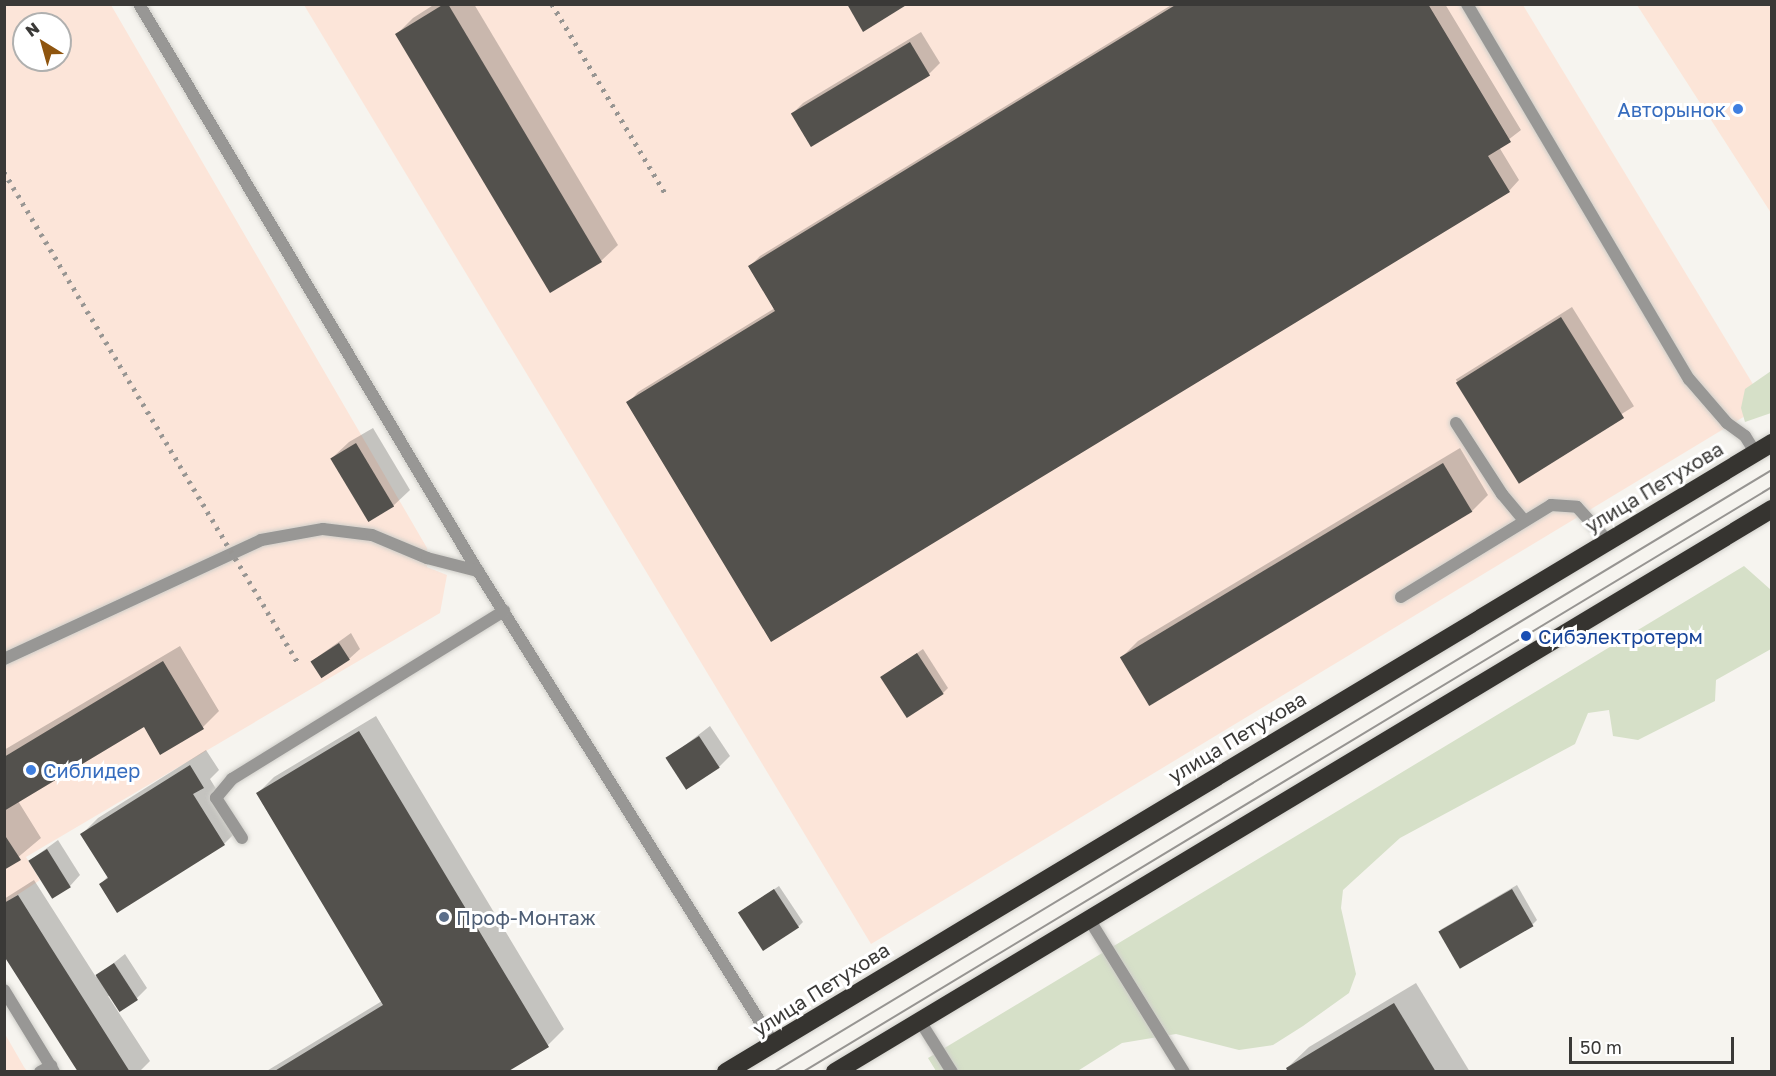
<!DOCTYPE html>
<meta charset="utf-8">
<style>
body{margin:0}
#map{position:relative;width:1776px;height:1076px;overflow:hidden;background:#f6f4ef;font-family:"Golos Text",sans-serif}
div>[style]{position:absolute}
.commercial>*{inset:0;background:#fce5d8}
.industrial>*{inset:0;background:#fce5d9}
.green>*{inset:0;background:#d6e0c8}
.shadow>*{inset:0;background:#0003;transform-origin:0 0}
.building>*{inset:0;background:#53514d;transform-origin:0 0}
.roads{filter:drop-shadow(0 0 2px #d0cfca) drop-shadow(0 0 2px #d0cfca)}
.lane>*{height:12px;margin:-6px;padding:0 6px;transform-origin:6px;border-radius:6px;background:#989795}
.street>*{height:12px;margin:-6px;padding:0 6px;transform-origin:6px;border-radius:6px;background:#989795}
.highway>*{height:18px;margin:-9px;padding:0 9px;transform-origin:9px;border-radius:9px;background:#363430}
.tram>*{height:1.5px;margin:-0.75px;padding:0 0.75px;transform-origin:0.75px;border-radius:0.75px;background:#979592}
.rail>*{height:4.5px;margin-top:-2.25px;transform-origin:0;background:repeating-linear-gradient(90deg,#979592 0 3px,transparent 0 9px)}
.dots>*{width:16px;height:16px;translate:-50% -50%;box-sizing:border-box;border:3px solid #fff;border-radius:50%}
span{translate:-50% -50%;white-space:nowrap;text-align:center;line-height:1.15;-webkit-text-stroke:6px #fff;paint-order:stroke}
.shop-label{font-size:20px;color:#366cbe}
.right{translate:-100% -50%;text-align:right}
.left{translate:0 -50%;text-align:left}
.street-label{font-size:20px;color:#3a3937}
.transit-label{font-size:20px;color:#164399}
.service-label{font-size:20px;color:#4e5e75}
.frame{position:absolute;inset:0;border:6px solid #3a3937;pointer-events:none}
.north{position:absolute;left:12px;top:12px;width:60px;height:60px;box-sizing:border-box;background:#fff;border:2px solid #b0b0af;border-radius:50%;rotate:323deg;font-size:16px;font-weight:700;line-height:24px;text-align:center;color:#3a3937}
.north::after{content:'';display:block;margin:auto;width:21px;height:27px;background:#8f550f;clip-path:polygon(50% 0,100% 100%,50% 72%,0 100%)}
.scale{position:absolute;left:1569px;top:1037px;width:165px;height:27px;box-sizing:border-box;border:3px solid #3a3937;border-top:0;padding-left:8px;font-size:18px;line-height:21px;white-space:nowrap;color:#3a3937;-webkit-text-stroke:4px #fff;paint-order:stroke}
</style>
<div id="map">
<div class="commercial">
<i style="clip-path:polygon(1637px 5px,1771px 5px,1771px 213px)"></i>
</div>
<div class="industrial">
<i style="clip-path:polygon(evenodd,5px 5px,111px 5px,427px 548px,427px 567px,447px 575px,440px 613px,26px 857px,40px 880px,5px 903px,5px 5px,24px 24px,60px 24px,60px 60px,24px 60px,24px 24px)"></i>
<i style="clip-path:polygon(304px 5px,1523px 5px,1765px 404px,871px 944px)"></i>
<i style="clip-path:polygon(5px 1034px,24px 1067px,27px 1071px,5px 1071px)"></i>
</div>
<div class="green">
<i style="clip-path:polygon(1771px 371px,1771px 413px,1745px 422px,1741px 408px,1745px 389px)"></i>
<i style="clip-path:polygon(1744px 566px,1771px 590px,1771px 649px,1716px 680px,1715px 701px,1638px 740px,1613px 736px,1609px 710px,1588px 713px,1575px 744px,1400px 838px,1343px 890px,1341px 908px,1356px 974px,1349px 993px,1303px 1026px,1273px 1045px,1239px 1050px,1176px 1034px,1122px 1043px,1076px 1072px,936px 1071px,928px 1058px)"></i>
</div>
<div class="shadow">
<i style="clip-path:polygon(435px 4px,474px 4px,618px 245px,601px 261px,551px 291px,397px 34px,413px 18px)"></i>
<i style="clip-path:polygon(1173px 4px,1445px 4px,1521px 130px,1499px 147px,1519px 180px,1509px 191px,628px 403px,638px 392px,775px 308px,750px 266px,760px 256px)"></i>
<i style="clip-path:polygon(921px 32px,940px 63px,929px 74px,793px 113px,803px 103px)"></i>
<i style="left:1572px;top:307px;width:117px;height:137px;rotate:58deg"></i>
<i style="clip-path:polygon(373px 428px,410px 490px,393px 506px,369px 520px,332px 458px,349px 442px)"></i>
<i style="clip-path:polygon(1460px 448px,1488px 495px,1472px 511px,1150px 704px,1122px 657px,1138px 641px)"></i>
<i style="clip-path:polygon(351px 633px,360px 649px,349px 659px,312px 661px)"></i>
<i style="clip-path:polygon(180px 646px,219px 711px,203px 727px,144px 725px,18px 801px,41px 838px,4px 869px,4px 750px)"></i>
<i style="clip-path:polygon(923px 649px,948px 688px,943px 693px,882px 677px)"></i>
<i style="clip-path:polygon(376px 716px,564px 1029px,548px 1045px,504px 1072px,265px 1072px,382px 1001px,258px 793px,274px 777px)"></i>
<i style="clip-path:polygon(710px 726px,730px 756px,719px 767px,667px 759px)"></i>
<i style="clip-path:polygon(206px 750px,219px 770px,210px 779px,240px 828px,224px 844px,101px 884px,108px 876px,82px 834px,98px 818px)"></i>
<i style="clip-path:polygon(58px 840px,80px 875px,70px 886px,29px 861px)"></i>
<i style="clip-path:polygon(34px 880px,96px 977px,125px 954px,147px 988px,137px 998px,108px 996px,150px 1061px,139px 1072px,80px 1072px,4px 953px,4px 899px)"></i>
<i style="clip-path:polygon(1517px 885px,1537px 920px,1532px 925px,1440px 930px)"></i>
<i style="clip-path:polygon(779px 886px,803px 922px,798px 927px,740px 912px)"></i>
<i style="clip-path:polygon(1416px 983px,1470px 1072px,1289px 1072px,1287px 1068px,1309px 1047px)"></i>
</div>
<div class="building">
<i style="clip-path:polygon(444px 4px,448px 4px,602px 262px,550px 293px,395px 34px)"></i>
<i style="clip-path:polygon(847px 4px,908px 4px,863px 32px)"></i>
<i style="clip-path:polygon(1177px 4px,1428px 4px,1511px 142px,1488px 156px,1510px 192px,771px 642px,626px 402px,775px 311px,748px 266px)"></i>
<i style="left:910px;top:42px;width:39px;height:139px;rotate:59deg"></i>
<i style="left:1561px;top:317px;width:119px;height:124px;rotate:58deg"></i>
<i style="left:356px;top:443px;width:74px;height:30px;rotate:59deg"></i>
<i style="left:1443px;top:463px;width:57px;height:377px;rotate:59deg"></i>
<i style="left:339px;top:643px;width:20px;height:34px;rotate:57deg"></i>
<i style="left:917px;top:653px;width:49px;height:44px;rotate:57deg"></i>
<i style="clip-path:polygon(163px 661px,204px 729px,160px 755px,144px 727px,4px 811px,4px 757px)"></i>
<i style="clip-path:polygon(359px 731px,549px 1047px,507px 1072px,273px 1072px,383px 1005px,256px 793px)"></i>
<i style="left:699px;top:736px;width:38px;height:40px;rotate:57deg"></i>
<i style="clip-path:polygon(190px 765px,204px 788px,193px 794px,225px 845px,117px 913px,99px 884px,108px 878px,80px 834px)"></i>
<i style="clip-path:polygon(4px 834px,21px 860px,4px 870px)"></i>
<i style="left:47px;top:849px;width:45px;height:22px;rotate:58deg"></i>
<i style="left:774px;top:889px;width:46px;height:43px;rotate:57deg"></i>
<i style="left:1512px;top:889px;width:43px;height:85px;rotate:60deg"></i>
<i style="clip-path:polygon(18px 895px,50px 946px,130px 1072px,78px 1072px,4px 956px,4px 903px)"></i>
<i style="left:114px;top:963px;width:44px;height:22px;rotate:57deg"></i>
<i style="clip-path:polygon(1394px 1003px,1436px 1072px,1288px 1072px,1286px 1068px)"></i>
</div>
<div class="roads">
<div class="lane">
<i style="left:139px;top:4px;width:661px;rotate:59.13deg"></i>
<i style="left:478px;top:571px;width:558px;rotate:57.96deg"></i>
<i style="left:1467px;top:4px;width:436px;rotate:59.4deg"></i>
<i style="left:1689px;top:379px;width:58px;rotate:49.2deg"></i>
<i style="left:1727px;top:423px;width:22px;rotate:36deg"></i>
<i style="left:1745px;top:436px;width:19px;rotate:58deg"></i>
<i style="left:1456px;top:423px;width:85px;rotate:57.1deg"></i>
<i style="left:1502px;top:494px;width:34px;rotate:50deg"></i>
<i style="left:1401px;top:597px;width:176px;rotate:-31.5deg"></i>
<i style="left:1551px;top:505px;width:26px;rotate:4deg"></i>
<i style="left:1577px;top:507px;width:46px;rotate:47.6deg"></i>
<i style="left:4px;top:659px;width:283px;rotate:-24.8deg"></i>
<i style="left:261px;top:540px;width:63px;rotate:-10.1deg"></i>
<i style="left:323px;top:529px;width:49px;rotate:7deg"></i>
<i style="left:372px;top:535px;width:60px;rotate:22.7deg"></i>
<i style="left:427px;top:558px;width:53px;rotate:14.3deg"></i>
<i style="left:242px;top:838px;width:48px;rotate:-123deg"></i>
<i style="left:216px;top:798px;width:25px;rotate:-50deg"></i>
<i style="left:232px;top:779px;width:320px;rotate:-31.7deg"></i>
<i style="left:4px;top:990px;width:96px;rotate:58.6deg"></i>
<i style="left:920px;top:1021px;width:60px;rotate:57.9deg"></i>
<i style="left:40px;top:1072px;width:13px;rotate:-29deg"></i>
</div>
<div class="street">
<i style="left:1089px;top:919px;width:180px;rotate:58.2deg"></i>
</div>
<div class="highway">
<i style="left:726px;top:1072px;width:1221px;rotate:-31.02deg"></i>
<i style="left:835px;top:1072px;width:1093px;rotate:-31deg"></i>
</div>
</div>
<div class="tram">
<i style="left:774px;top:1072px;width:1166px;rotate:-31.1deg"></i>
<i style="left:803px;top:1072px;width:1132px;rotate:-31.12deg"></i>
</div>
<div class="rail">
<i style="left:552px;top:4px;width:224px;rotate:59.1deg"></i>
<i style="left:4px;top:172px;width:570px;rotate:59.07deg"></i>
</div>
<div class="dots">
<i style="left:1738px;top:109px;background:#3f7fe0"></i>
<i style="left:1526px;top:636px;background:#1a4fb4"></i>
<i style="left:31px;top:770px;background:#3f7fe0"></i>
<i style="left:444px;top:917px;background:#5c6f8a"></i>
</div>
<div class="shop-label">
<span class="right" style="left:1726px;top:109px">Авторынок</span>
<span class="left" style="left:43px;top:770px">Сиблидер</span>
</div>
<div class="street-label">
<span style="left:1654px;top:487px;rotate:-31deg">улица Петухова</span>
<span style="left:1237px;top:737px;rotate:-31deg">улица Петухова</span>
<span style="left:821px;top:989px;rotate:-32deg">улица Петухова</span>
</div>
<div class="transit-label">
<span class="left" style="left:1538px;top:636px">Сибэлектротерм</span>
</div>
<div class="service-label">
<span class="left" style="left:456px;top:917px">Проф-Монтаж</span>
</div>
<div class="frame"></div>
<div class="north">N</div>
<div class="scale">50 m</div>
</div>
